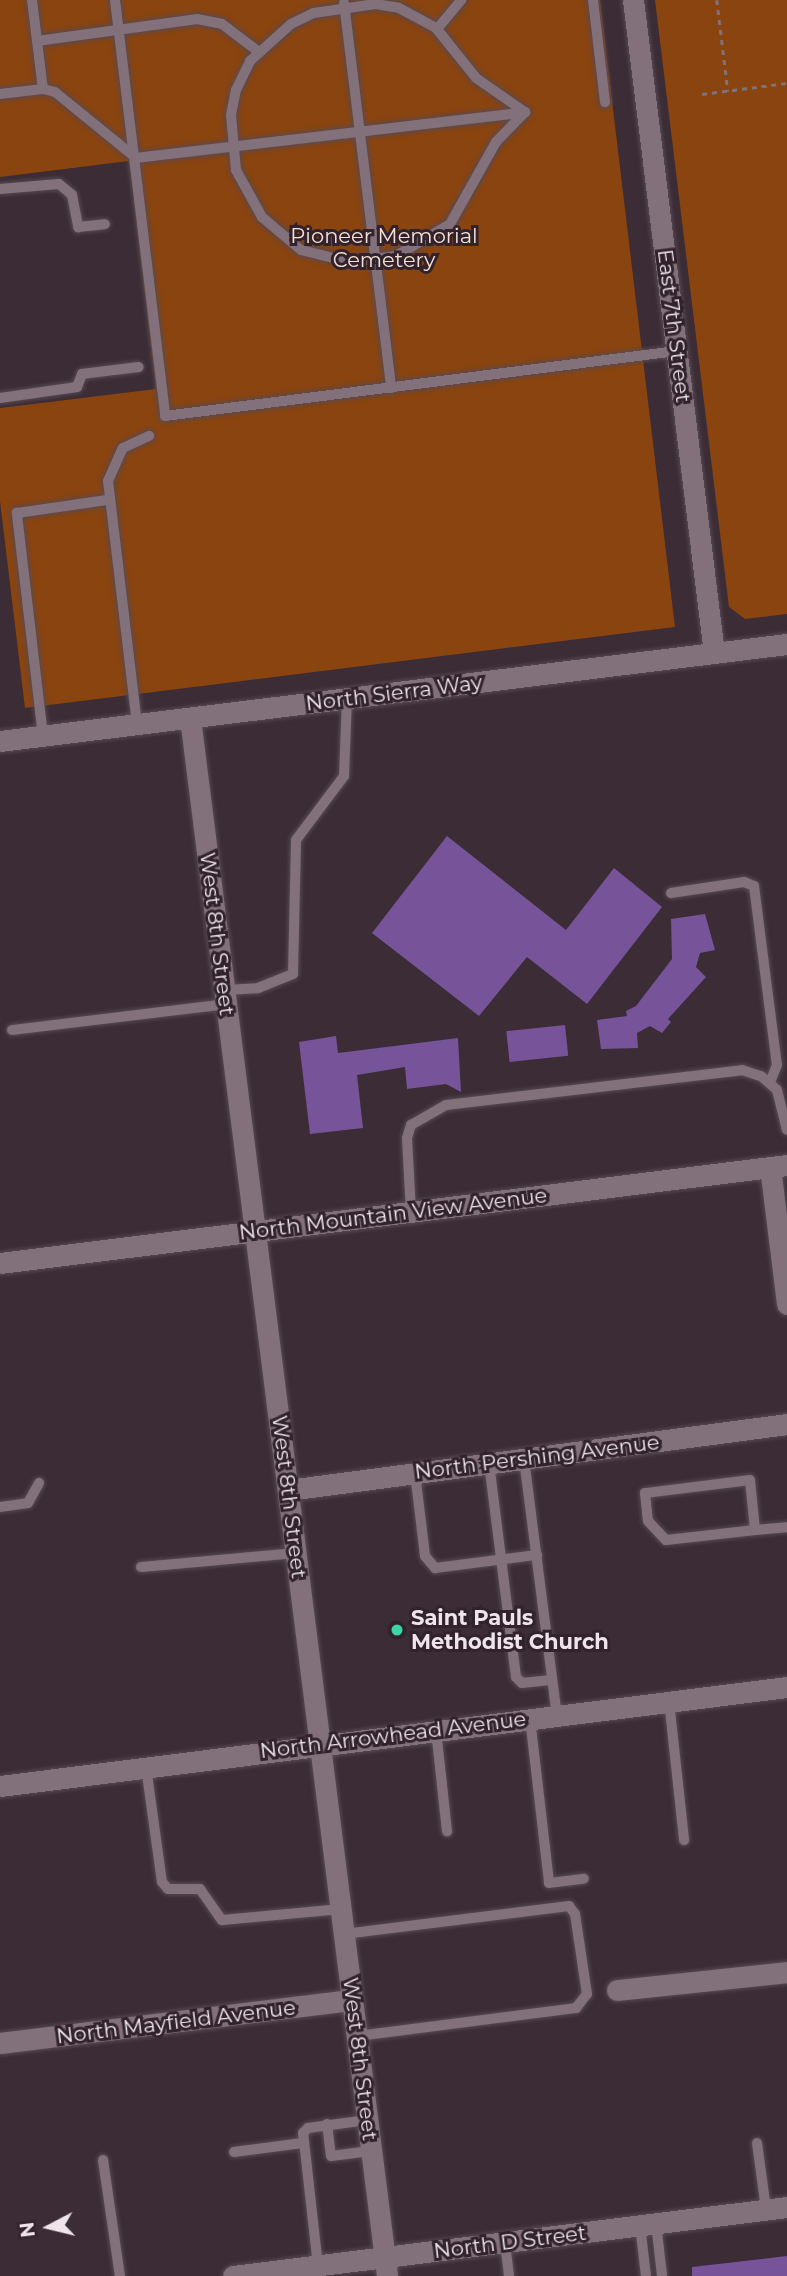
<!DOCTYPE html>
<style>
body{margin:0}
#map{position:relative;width:787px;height:2276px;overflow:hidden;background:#3b2c35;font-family:Montserrat,sans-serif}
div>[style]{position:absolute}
.green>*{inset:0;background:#8a4410}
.building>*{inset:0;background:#77539a;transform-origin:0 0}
.path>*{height:2.5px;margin-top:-1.25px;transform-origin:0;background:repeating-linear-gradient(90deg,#7f727a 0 5px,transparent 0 10px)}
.roads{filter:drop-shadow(0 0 2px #574a52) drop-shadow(0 0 2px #574a52)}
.service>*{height:10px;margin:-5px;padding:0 5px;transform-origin:5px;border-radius:5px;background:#82707b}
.minor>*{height:21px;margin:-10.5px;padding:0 10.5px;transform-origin:10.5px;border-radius:10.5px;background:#82707b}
.tertiary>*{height:21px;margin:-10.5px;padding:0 10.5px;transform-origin:10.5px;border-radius:10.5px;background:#82707b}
.dots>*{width:19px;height:19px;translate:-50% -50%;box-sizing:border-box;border:4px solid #31222b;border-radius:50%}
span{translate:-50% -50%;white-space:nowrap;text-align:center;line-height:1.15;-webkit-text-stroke:6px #31222b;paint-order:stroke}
.park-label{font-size:21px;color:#f4dfd3}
.street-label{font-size:21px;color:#eee4ea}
.poi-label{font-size:21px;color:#eee4ea;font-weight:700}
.left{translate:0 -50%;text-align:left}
.north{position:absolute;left:14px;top:2192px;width:70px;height:70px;-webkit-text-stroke:5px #31222b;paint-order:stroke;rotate:263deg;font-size:19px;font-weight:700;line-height:28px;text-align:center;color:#eee4ea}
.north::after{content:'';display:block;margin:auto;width:24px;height:32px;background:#eee4ea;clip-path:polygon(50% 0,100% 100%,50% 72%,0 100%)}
</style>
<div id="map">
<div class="green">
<i style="clip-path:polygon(0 0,600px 0,675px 627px,25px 708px,0 501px,0 408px,156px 389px,129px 161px,0 177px)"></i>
<i style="clip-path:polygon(655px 0,787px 0,787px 614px,745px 619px,729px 607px)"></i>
</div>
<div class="building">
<i style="clip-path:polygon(447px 836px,566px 930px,614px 868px,662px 907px,587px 1004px,527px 957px,479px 1016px,372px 933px)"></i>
<i style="clip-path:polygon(705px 914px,715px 950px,700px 953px,696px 967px,706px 977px,668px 1019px,671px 1022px,662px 1033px,650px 1026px,637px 1033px,638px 1048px,601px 1049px,597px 1020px,627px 1016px,626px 1011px,636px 1006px,672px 959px,671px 919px)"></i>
<i style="left:565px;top:1025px;width:31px;height:59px;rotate:84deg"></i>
<i style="clip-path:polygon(336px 1036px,338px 1053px,458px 1038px,461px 1092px,446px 1084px,407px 1089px,405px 1067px,357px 1075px,363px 1128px,310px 1134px,299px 1042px)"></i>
<i style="clip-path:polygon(787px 2256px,787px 2276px,692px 2276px,692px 2267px)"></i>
</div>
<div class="path">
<i style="left:717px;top:0;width:92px;rotate:83.1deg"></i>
<i style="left:702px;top:94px;width:86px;rotate:-7.4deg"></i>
</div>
<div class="roads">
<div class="service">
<i style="left:32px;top:0;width:90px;rotate:83deg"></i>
<i style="left:115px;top:0;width:419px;rotate:83.1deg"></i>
<i style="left:165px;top:416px;width:516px;rotate:-7.24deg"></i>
<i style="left:593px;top:0;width:103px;rotate:83.3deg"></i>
<i style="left:344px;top:3px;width:388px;rotate:83deg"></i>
<i style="left:375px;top:4px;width:24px;rotate:9deg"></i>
<i style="left:399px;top:8px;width:42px;rotate:28.4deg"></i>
<i style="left:436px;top:28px;width:64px;rotate:51.3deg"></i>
<i style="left:476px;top:78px;width:60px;rotate:34.8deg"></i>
<i style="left:525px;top:112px;width:42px;rotate:134deg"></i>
<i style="left:496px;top:142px;width:94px;rotate:119.3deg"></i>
<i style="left:450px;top:224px;width:63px;rotate:149.3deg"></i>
<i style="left:396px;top:256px;width:46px;rotate:172.6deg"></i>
<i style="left:350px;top:262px;width:50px;rotate:-166.2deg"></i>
<i style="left:301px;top:250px;width:51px;rotate:-139.8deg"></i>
<i style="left:262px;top:217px;width:54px;rotate:-119deg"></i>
<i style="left:236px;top:170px;width:55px;rotate:-95.2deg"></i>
<i style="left:231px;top:115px;width:25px;rotate:-79deg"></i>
<i style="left:236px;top:90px;width:32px;rotate:-64deg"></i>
<i style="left:250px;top:61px;width:55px;rotate:-42.1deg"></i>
<i style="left:291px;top:24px;width:25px;rotate:-26deg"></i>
<i style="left:314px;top:13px;width:62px;rotate:-8.4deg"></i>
<i style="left:437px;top:29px;width:38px;rotate:-50deg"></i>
<i style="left:37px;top:41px;width:162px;rotate:-7.8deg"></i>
<i style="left:197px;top:19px;width:25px;rotate:11deg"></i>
<i style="left:222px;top:24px;width:46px;rotate:37.1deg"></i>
<i style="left:0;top:94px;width:43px;rotate:-6.6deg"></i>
<i style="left:43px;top:89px;width:12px;rotate:14deg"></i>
<i style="left:55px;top:92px;width:104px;rotate:39.2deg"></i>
<i style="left:136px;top:158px;width:392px;rotate:-6.7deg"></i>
<i style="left:0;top:189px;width:59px;rotate:-4.8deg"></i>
<i style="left:59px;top:184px;width:17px;rotate:40deg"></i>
<i style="left:72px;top:195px;width:33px;rotate:79deg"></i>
<i style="left:78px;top:227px;width:27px;rotate:-6deg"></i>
<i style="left:0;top:398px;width:78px;rotate:-8.1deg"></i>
<i style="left:77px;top:387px;width:14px;rotate:-69deg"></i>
<i style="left:82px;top:374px;width:57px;rotate:-7deg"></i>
<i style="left:137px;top:724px;width:245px;rotate:-96.8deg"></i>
<i style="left:108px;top:481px;width:36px;rotate:-66deg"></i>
<i style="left:123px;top:448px;width:29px;rotate:-25deg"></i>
<i style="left:43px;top:736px;width:225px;rotate:-96.7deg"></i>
<i style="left:17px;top:513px;width:91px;rotate:-8.2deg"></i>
<i style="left:671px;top:893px;width:74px;rotate:-8.6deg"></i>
<i style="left:744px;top:882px;width:11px;rotate:22deg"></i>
<i style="left:754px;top:886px;width:180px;rotate:82.7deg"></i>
<i style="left:777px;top:1065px;width:18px;rotate:112deg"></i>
<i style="left:224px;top:990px;width:34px;rotate:-3deg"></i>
<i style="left:258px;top:988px;width:38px;rotate:-22deg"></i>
<i style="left:293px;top:974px;width:134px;rotate:-88.7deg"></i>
<i style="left:296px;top:840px;width:80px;rotate:-53.1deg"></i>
<i style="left:344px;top:776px;width:78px;rotate:-87.8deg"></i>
<i style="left:12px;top:1030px;width:216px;rotate:-6.9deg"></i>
<i style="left:411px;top:1212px;width:74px;rotate:-93.1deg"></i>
<i style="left:407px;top:1138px;width:14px;rotate:-73deg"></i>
<i style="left:411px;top:1125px;width:40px;rotate:-29.7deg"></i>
<i style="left:446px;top:1105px;width:298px;rotate:-6.7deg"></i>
<i style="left:742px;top:1070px;width:20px;rotate:18deg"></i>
<i style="left:761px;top:1076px;width:21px;rotate:41deg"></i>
<i style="left:777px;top:1090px;width:41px;rotate:76deg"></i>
<i style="left:524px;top:1459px;width:258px;rotate:82.7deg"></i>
<i style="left:489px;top:1463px;width:216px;rotate:82.8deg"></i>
<i style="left:516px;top:1677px;width:8px;rotate:45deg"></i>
<i style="left:522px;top:1683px;width:30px;rotate:-6deg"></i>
<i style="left:415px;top:1473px;width:84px;rotate:83.1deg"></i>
<i style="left:425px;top:1556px;width:16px;rotate:50deg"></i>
<i style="left:435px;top:1568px;width:103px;rotate:-7.3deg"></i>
<i style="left:0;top:1507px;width:28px;rotate:-8deg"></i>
<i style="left:28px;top:1503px;width:23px;rotate:-61deg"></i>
<i style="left:755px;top:1530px;width:50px;rotate:-95.7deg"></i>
<i style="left:750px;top:1480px;width:106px;rotate:172.9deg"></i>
<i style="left:645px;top:1493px;width:28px;rotate:84deg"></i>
<i style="left:648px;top:1521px;width:26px;rotate:47deg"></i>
<i style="left:666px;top:1540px;width:90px;rotate:-6.4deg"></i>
<i style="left:755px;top:1530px;width:32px;rotate:-5deg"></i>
<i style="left:141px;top:1567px;width:156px;rotate:-5.2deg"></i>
<i style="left:669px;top:1701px;width:140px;rotate:83.8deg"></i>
<i style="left:530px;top:1718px;width:166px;rotate:83.4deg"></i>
<i style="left:549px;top:1883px;width:35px;rotate:-7deg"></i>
<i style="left:436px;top:1730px;width:102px;rotate:83.8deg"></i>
<i style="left:146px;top:1767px;width:116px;rotate:82.1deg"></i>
<i style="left:162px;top:1882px;width:9px;rotate:49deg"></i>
<i style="left:168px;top:1889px;width:32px"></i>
<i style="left:200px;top:1889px;width:38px;rotate:55deg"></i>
<i style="left:222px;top:1920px;width:120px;rotate:-5.3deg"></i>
<i style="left:344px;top:1934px;width:227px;rotate:-7.1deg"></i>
<i style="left:569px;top:1906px;width:10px;rotate:53deg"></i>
<i style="left:575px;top:1914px;width:81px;rotate:81.5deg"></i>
<i style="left:587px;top:1994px;width:18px;rotate:128deg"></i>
<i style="left:576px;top:2008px;width:221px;rotate:172.7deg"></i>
<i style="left:327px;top:2124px;width:32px;rotate:83deg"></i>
<i style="left:331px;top:2156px;width:40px;rotate:-7.1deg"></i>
<i style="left:757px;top:2143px;width:67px;rotate:82.2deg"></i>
<i style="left:234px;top:2152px;width:69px;rotate:-7.5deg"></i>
<i style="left:103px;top:2160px;width:117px;rotate:81.7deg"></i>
<i style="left:656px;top:2223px;width:53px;rotate:83.5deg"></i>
<i style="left:640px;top:2225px;width:51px;rotate:83.3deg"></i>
<i style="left:505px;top:2243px;width:33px;rotate:83deg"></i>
<i style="left:318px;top:2266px;width:134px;rotate:-96.4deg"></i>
<i style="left:303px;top:2133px;width:7px;rotate:-45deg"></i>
<i style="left:308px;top:2128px;width:60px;rotate:-7.7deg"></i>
</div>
<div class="minor">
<i style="left:633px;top:0;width:658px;rotate:82.93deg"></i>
<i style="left:190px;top:718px;width:1570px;rotate:82.79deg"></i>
<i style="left:770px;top:1167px;width:138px;rotate:82.9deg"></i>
<i style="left:288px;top:1490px;width:503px;rotate:-7.53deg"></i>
<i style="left:617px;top:1990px;width:171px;rotate:-6deg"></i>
<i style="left:0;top:2043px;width:355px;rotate:-7deg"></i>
</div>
<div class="tertiary">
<i style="left:0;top:741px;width:793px;rotate:-7.03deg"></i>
<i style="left:0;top:1263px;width:793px;rotate:-7.1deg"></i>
<i style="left:0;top:1786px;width:793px;rotate:-7.17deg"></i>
<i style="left:233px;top:2276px;width:558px;rotate:-7.1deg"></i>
</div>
</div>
<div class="dots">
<i style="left:397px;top:1630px;background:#3ad4a5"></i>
</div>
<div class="park-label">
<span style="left:384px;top:248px">Pioneer Memorial<br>Cemetery</span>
</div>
<div class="street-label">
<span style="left:674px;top:326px;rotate:83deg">East 7th Street</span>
<span style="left:394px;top:693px;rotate:-7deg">North Sierra Way</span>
<span style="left:217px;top:934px;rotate:83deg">West 8th Street</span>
<span style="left:393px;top:1214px;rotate:-7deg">North Mountain View Avenue</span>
<span style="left:537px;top:1457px;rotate:-7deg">North Pershing Avenue</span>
<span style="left:289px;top:1497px;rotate:83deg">West 8th Street</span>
<span style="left:393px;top:1735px;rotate:-7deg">North Arrowhead Avenue</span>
<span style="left:176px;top:2022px;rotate:-7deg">North Mayfield Avenue</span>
<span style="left:360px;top:2059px;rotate:83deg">West 8th Street</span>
<span style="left:510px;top:2242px;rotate:-7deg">North D Street</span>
</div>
<div class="poi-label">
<span class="left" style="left:411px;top:1630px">Saint Pauls<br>Methodist Church</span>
</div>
<div class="north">N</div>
</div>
